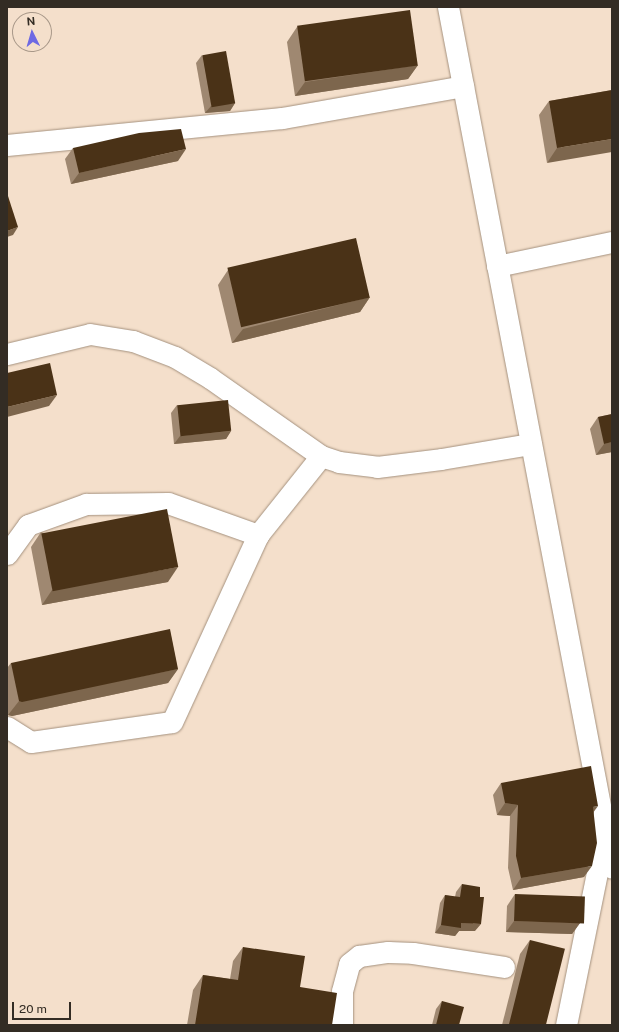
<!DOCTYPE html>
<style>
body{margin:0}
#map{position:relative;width:619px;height:1032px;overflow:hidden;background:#f4dfcb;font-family:"Public Sans",sans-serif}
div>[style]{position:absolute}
.roads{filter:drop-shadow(0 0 1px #a4917e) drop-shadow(0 0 1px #a4917e)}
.minor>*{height:21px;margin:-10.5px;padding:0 10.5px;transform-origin:10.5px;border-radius:10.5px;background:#fff}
.wall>*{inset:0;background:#9f8871}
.shaded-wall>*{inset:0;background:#7d664d}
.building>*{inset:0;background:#4a3217;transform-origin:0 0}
span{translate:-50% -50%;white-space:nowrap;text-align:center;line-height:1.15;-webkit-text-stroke:4px #f4dfcb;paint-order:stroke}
.frame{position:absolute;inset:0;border:8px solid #332c24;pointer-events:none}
.north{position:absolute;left:12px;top:12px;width:40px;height:40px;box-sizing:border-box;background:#f4dfcb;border:1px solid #a79788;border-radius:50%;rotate:355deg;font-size:11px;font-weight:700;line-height:16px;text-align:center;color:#332c24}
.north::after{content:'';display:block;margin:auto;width:14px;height:18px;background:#6e69e3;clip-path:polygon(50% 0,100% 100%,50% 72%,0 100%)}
.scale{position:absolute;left:12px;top:1002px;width:59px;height:18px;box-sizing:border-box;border:2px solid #332c24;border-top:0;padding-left:5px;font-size:12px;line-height:14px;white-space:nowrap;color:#332c24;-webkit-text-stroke:3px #f4dfcb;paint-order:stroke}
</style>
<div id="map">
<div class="roads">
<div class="minor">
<i style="left:448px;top:7px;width:876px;rotate:79.22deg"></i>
<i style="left:7px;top:145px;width:276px;rotate:-5.6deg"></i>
<i style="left:282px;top:118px;width:184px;rotate:-10deg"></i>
<i style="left:497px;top:266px;width:117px;rotate:-11.8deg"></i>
<i style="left:7px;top:354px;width:85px;rotate:-13.5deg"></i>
<i style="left:90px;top:334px;width:44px;rotate:9.2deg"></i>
<i style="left:133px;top:341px;width:45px;rotate:20.9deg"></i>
<i style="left:175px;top:357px;width:41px;rotate:31deg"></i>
<i style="left:210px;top:378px;width:136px;rotate:35.1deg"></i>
<i style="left:321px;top:456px;width:19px;rotate:18deg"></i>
<i style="left:339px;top:462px;width:38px;rotate:7deg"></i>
<i style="left:377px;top:467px;width:64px;rotate:-7.1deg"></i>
<i style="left:441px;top:459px;width:91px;rotate:-9.5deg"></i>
<i style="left:7px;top:554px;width:36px;rotate:-54deg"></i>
<i style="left:28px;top:525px;width:62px;rotate:-19.9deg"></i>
<i style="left:86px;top:504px;width:82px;rotate:-0.7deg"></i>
<i style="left:168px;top:503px;width:96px;rotate:19.6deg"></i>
<i style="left:7px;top:727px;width:28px;rotate:32deg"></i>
<i style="left:31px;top:742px;width:142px;rotate:-8.1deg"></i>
<i style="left:172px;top:722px;width:206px;rotate:-65.3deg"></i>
<i style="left:258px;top:535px;width:101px;rotate:-51.4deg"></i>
<i style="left:342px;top:1025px;width:34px;rotate:-90deg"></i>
<i style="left:342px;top:991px;width:28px;rotate:-75deg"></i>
<i style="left:349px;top:964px;width:13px;rotate:-39deg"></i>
<i style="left:359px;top:956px;width:29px;rotate:-8deg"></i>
<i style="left:388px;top:952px;width:25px;rotate:2deg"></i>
<i style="left:413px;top:953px;width:92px;rotate:8.7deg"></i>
<i style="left:566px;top:1025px;width:186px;rotate:-78.5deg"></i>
</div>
</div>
<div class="wall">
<i style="clip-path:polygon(297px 27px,418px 65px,408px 79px,295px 96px,287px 42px)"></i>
<i style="clip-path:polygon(202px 55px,235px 103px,230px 111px,205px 113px,196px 63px)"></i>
<i style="clip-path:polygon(612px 90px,547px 163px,539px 115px,549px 101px)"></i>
<i style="clip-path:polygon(73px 148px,178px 161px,71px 184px,65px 159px)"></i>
<i style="clip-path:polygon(228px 270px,370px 297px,360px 312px,232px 343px,218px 285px)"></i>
<i style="clip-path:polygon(177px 405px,231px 431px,226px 439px,174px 444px,171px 413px)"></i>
<i style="clip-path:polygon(612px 414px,612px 452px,596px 455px,590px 429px,598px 417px)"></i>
<i style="clip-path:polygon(41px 532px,168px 582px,42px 605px,31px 547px)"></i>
<i style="clip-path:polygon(11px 663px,178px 669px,168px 683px,12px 716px,8px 715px,7px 709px,7px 668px)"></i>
<i style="clip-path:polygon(501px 783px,594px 812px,584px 877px,513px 890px,508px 868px,510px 816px,497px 815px,493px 795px)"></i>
<i style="clip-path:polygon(462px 884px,475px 931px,459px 931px,455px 936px,435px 933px,440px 903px,445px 895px,455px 897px,456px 892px)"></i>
<i style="clip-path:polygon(515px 894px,580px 923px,572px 934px,506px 932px,507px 906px)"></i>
<i style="clip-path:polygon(530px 940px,546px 1025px,502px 1025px,520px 954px)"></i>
<i style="clip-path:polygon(243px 947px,300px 987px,332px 1025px,187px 1025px,193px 990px,203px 975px,230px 979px,233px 961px)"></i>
<i style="clip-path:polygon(442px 1001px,459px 1025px,432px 1025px,436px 1009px)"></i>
</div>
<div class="shaded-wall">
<i style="clip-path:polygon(418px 65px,408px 79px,295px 96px,305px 82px)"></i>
<i style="clip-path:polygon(235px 103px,230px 111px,205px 113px,211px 106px)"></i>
<i style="clip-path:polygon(612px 139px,612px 152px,547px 163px,557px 148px)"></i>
<i style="clip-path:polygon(186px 149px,178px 161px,71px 184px,79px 173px)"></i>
<i style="clip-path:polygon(18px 227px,13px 235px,7px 237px,7px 231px)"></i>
<i style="clip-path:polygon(370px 297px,360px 312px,232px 343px,243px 329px)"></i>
<i style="clip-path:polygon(57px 395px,49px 406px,7px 417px,7px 407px)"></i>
<i style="clip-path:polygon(231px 431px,226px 439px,174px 444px,180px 436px)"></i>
<i style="clip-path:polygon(612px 442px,612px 452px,596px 455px,604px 444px)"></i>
<i style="clip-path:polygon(178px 567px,168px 582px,42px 605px,52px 590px)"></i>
<i style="clip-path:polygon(178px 669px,168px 683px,12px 716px,8px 715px,19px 701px)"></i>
<i style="clip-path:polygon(505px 803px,518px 805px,510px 816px,497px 815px)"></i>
<i style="clip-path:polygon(598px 806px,590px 817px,593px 807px)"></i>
<i style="clip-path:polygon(592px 866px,584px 877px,513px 890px,521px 878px)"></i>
<i style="clip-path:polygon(514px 921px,580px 923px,572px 934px,506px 932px)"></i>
<i style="clip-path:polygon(461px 923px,481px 924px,475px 931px,459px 931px,455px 936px,435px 933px,441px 925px)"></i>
</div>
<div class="building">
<i style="left:410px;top:10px;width:56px;height:114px;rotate:82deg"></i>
<i style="left:226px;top:51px;width:53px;height:24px;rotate:80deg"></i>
<i style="clip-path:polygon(612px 90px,612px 139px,557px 148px,549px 101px)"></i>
<i style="clip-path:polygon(181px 129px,186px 149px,79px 173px,73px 148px,139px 133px)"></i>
<i style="clip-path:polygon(7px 193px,18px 227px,7px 231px)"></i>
<i style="left:356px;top:238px;width:61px;height:132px;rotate:77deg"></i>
<i style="clip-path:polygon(50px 363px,57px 395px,7px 407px,7px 373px)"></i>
<i style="left:228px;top:400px;width:31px;height:51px;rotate:84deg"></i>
<i style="clip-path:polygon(612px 414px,612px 442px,604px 444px,598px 417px)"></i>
<i style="left:167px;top:509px;width:59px;height:128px;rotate:79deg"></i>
<i style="clip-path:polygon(170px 629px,178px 669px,22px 702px,19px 701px,11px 663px)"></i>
<i style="clip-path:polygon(591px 766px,598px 806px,593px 807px,597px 843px,592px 866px,521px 878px,516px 856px,518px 805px,505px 803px,501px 783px)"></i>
<i style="clip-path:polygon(462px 884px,480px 887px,480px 897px,484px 897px,481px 924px,461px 923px,461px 928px,441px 925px,445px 895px,460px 897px)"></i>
<i style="left:515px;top:894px;width:70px;height:27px;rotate:2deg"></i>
<i style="left:530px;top:940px;width:36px;height:88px;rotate:14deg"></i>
<i style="clip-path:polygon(243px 947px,305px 956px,300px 987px,337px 993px,332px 1025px,195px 1025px,203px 975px,238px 980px)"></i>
<i style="clip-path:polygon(442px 1001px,464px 1007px,459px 1025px,436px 1025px)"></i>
</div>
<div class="frame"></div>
<div class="north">N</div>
<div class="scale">20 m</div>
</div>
